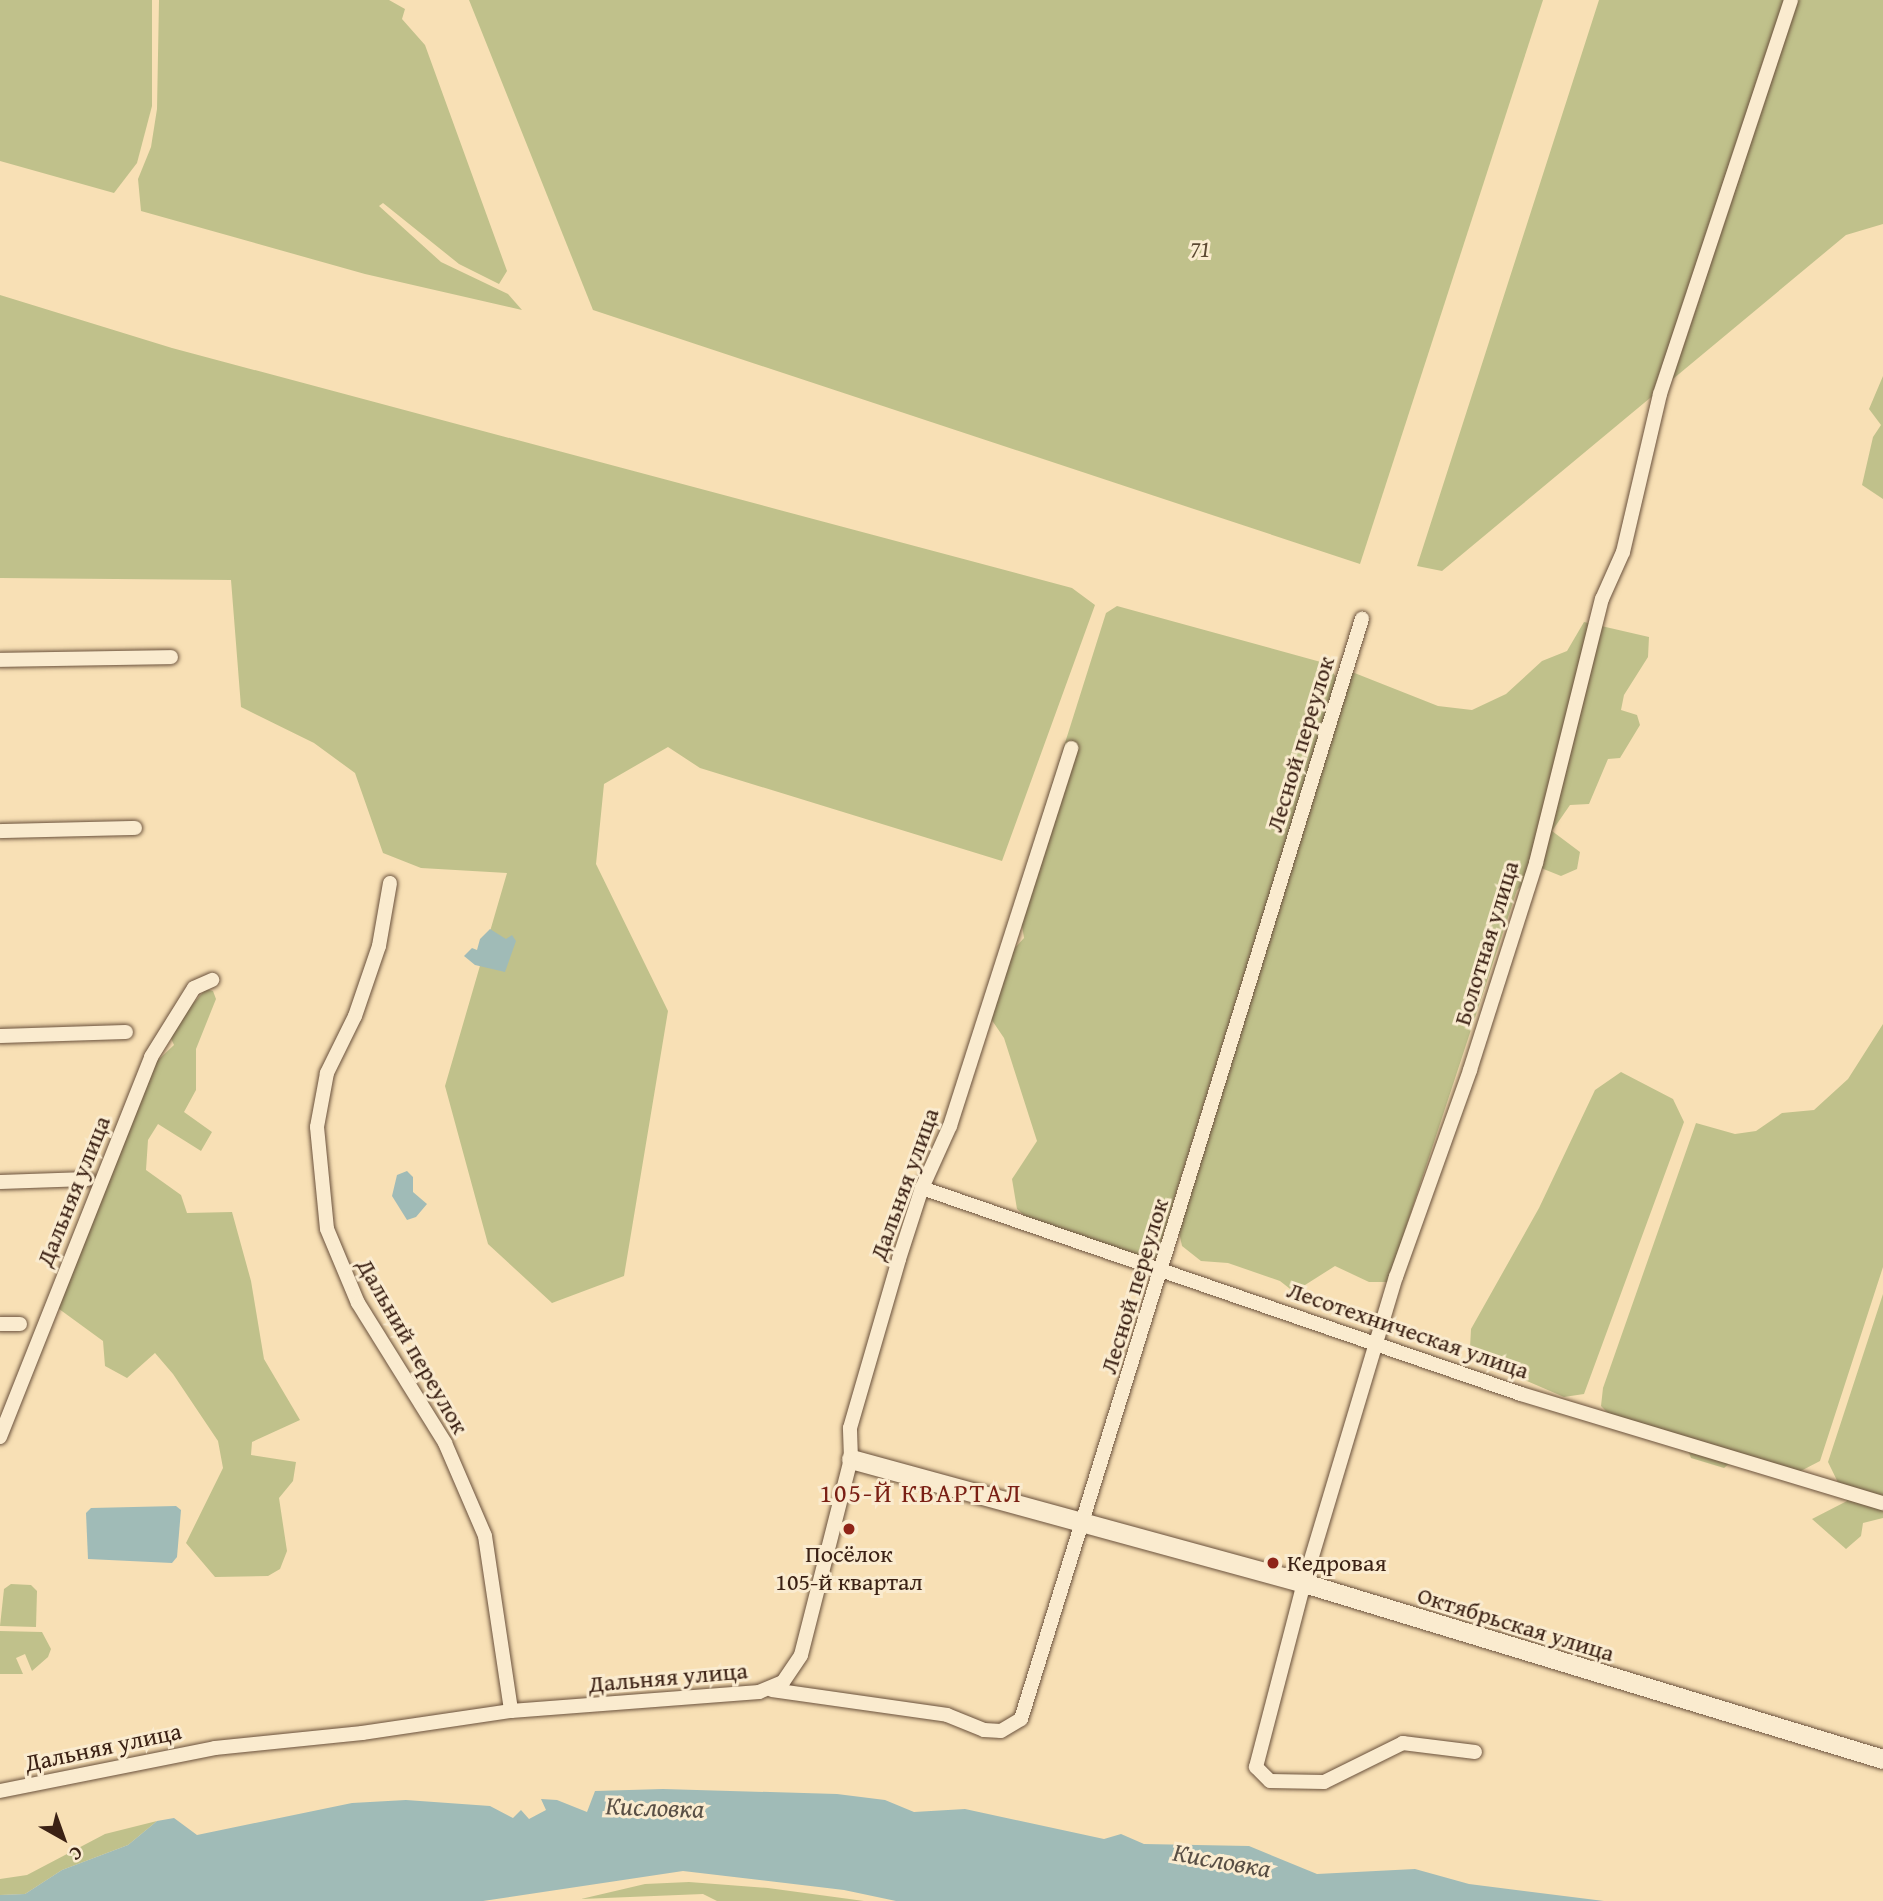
<!DOCTYPE html>
<meta charset="utf-8">
<style>
body{margin:0}
#map{position:relative;width:1883px;height:1901px;overflow:hidden;background:#f8e0b5;font-family:"Gentium Book Plus",serif}
div>[style]{position:absolute}
.green>*{inset:0;background:#c0c18b}
.water>*{inset:0;background:#a0bbb7}
.roads{filter:drop-shadow(0 0 2px #6a513c) drop-shadow(0 0 2px #6a513c)}
.minor>*{height:14px;margin:-7px;padding:0 7px;transform-origin:7px;border-radius:7px;background:#faebcf}
.tertiary>*{height:19px;margin:-9.5px;padding:0 9.5px;transform-origin:9.5px;border-radius:9.5px;background:#faebcf}
.dots>*{width:19px;height:19px;translate:-50% -50%;box-sizing:border-box;border:4px solid #faebcf;border-radius:50%}
span{translate:-50% -50%;white-space:nowrap;text-align:center;line-height:1.15;-webkit-text-stroke:6px #faebcf;paint-order:stroke}
.park-label{font-size:24px;color:#5c4932;font-style:italic}
.street-label{font-size:24px;color:#3b2114}
.poi-label{font-size:24px;color:#3b2114}
.left{translate:0 -50%;text-align:left}
.neighbourhood-label{font-size:26px;color:#7a1f14;letter-spacing:2px}
.water-label{font-size:26px;color:#594f45;font-style:italic}
.north{position:absolute;left:28px;top:1803px;width:70px;height:70px;-webkit-text-stroke:5px #faebcf;paint-order:stroke;rotate:140deg;font-size:19px;font-weight:700;line-height:28px;text-align:center;color:#3b2114}
.north::after{content:'';display:block;margin:auto;width:24px;height:32px;background:#3b2114;clip-path:polygon(50% 0,100% 100%,50% 72%,0 100%)}
</style>
<div id="map">
<div class="green">
<i style="clip-path:polygon(0 0,152px 0,152px 106px,137px 163px,114px 193px,0 161px)"></i>
<i style="clip-path:polygon(159px 0,389px 0,405px 9px,402px 19px,425px 45px,507px 271px,499px 284px,459px 264px,383px 203px,379px 206px,441px 262px,508px 294px,522px 310px,365px 274px,141px 211px,138px 179px,151px 147px,157px 109px)"></i>
<i style="clip-path:polygon(469px 0,1543px 0,1360px 564px,593px 310px)"></i>
<i style="clip-path:polygon(1599px 0,1883px 0,1883px 224px,1846px 235px,1442px 571px,1417px 566px)"></i>
<i style="clip-path:polygon(0 295px,172px 348px,1072px 588px,1095px 605px,1002px 861px,700px 768px,668px 747px,604px 784px,596px 864px,668px 1011px,624px 1276px,552px 1303px,488px 1244px,445px 1086px,507px 873px,421px 868px,383px 853px,355px 773px,314px 743px,241px 707px,231px 580px,0 578px)"></i>
<i style="clip-path:polygon(1883px 376px,1883px 499px,1862px 485px,1873px 437px,1881px 425px,1869px 409px)"></i>
<i style="clip-path:polygon(1117px 606px,1328px 664px,1337px 679px,1156px 1257px,1136px 1265px,1032px 1222px,1017px 1209px,1012px 1179px,1037px 1141px,1004px 1038px,987px 1013px,999px 965px,1024px 938px,1017px 895px,1106px 613px)"></i>
<i style="clip-path:polygon(1584px 622px,1649px 637px,1648px 657px,1624px 695px,1621px 710px,1637px 715px,1640px 725px,1620px 758px,1608px 759px,1589px 804px,1570px 805px,1552px 831px,1580px 852px,1577px 869px,1561px 876px,1541px 868px,1517px 890px,1388px 1282px,1369px 1282px,1335px 1266px,1294px 1292px,1280px 1281px,1228px 1263px,1201px 1261px,1182px 1246px,1179px 1232px,1352px 672px,1438px 706px,1472px 710px,1506px 694px,1542px 661px,1567px 651px)"></i>
<i style="clip-path:polygon(206px 989px,213px 991px,216px 999px,196px 1049px,196px 1090px,184px 1112px,212px 1132px,201px 1151px,158px 1124px,148px 1140px,146px 1170px,181px 1195px,187px 1213px,232px 1212px,251px 1281px,264px 1359px,300px 1420px,252px 1442px,251px 1455px,296px 1462px,293px 1481px,279px 1498px,287px 1551px,280px 1569px,268px 1576px,215px 1577px,186px 1543px,223px 1468px,218px 1441px,173px 1374px,155px 1353px,127px 1378px,105px 1366px,103px 1341px,55px 1306px,157px 1061px,174px 1045px,168px 1032px)"></i>
<i style="clip-path:polygon(1883px 1024px,1883px 1267px,1820px 1461px,1793px 1475px,1736px 1458px,1724px 1468px,1691px 1458px,1684px 1440px,1612px 1417px,1601px 1406px,1603px 1388px,1696px 1123px,1735px 1134px,1756px 1131px,1782px 1113px,1814px 1110px,1848px 1079px)"></i>
<i style="clip-path:polygon(1621px 1072px,1673px 1099px,1684px 1122px,1584px 1394px,1564px 1397px,1474px 1358px,1470px 1348px,1471px 1329px,1539px 1208px,1595px 1090px)"></i>
<i style="clip-path:polygon(1883px 1294px,1883px 1518px,1863px 1523px,1861px 1536px,1846px 1549px,1812px 1519px,1847px 1501px,1828px 1462px)"></i>
<i style="clip-path:polygon(11px 1584px,31px 1585px,37px 1591px,36px 1627px,0 1626px,4px 1589px)"></i>
<i style="clip-path:polygon(0 1631px,42px 1632px,51px 1649px,48px 1657px,32px 1671px,25px 1654px,16px 1658px,23px 1674px,0 1674px)"></i>
<i style="clip-path:polygon(157px 1821px,128px 1845px,62px 1870px,25px 1894px,0 1895px,0 1879px,27px 1875px,105px 1834px)"></i>
<i style="clip-path:polygon(689px 1882px,768px 1888px,864px 1901px,717px 1901px,703px 1894px,581px 1899px,645px 1884px)"></i>
</div>
<div class="water">
<i style="clip-path:polygon(490px 929px,506px 939px,512px 935px,516px 941px,505px 972px,475px 965px,464px 956px,472px 948px,477px 950px,480px 939px)"></i>
<i style="clip-path:polygon(407px 1171px,413px 1177px,413px 1192px,427px 1204px,416px 1217px,407px 1220px,392px 1196px,397px 1175px)"></i>
<i style="clip-path:polygon(176px 1506px,181px 1510px,177px 1557px,172px 1563px,88px 1559px,86px 1513px,91px 1508px)"></i>
<i style="clip-path:polygon(663px 1789px,837px 1794px,885px 1800px,914px 1812px,965px 1809px,1104px 1839px,1121px 1834px,1144px 1844px,1249px 1846px,1317px 1874px,1415px 1869px,1469px 1884px,1604px 1901px,896px 1901px,844px 1890px,683px 1871px,483px 1901px,0 1901px,0 1895px,25px 1894px,62px 1870px,128px 1845px,157px 1821px,174px 1818px,197px 1835px,352px 1803px,406px 1800px,490px 1806px,513px 1818px,521px 1810px,529px 1819px,546px 1810px,541px 1799px,557px 1800px,587px 1812px,595px 1791px)"></i>
</div>
<div class="roads">
<div class="minor">
<i style="left:0;top:660px;width:171px;rotate:-1deg"></i>
<i style="left:0;top:831px;width:135px;rotate:-1.3deg"></i>
<i style="left:390px;top:883px;width:64px;rotate:99.9deg"></i>
<i style="left:379px;top:946px;width:74px;rotate:108.9deg"></i>
<i style="left:355px;top:1016px;width:64px;rotate:116.2deg"></i>
<i style="left:327px;top:1073px;width:55px;rotate:100.5deg"></i>
<i style="left:317px;top:1127px;width:102px;rotate:84.4deg"></i>
<i style="left:327px;top:1229px;width:80px;rotate:67.3deg"></i>
<i style="left:358px;top:1303px;width:165px;rotate:58.1deg"></i>
<i style="left:445px;top:1443px;width:101px;rotate:66.7deg"></i>
<i style="left:485px;top:1536px;width:177px;rotate:81.5deg"></i>
<i style="left:0;top:1036px;width:126px;rotate:-1.8deg"></i>
<i style="left:0;top:1182px;width:87px;rotate:-2deg"></i>
<i style="left:922px;top:1188px;width:633px;rotate:18.98deg"></i>
<i style="left:1521px;top:1394px;width:378px;rotate:16.8deg"></i>
<i style="left:0;top:1324px;width:20px"></i>
<i style="left:0;top:1437px;width:409px;rotate:-68.3deg"></i>
<i style="left:151px;top:1057px;width:81px;rotate:-58.1deg"></i>
<i style="left:194px;top:988px;width:20px;rotate:-24deg"></i>
<i style="left:772px;top:1690px;width:177px;rotate:8.1deg"></i>
<i style="left:947px;top:1715px;width:40px;rotate:22deg"></i>
<i style="left:984px;top:1730px;width:17px;rotate:3deg"></i>
<i style="left:1001px;top:1731px;width:23px;rotate:-31deg"></i>
<i style="left:1021px;top:1719px;width:1152px;rotate:-72.78deg"></i>
<i style="left:1475px;top:1752px;width:73px;rotate:-172.9deg"></i>
<i style="left:1403px;top:1743px;width:88px;rotate:153.7deg"></i>
<i style="left:1324px;top:1782px;width:54px;rotate:-178.9deg"></i>
<i style="left:1270px;top:1781px;width:20px;rotate:-135deg"></i>
<i style="left:1256px;top:1767px;width:190px;rotate:-75.4deg"></i>
<i style="left:1304px;top:1583px;width:320px;rotate:-73.3deg"></i>
<i style="left:1396px;top:1277px;width:220px;rotate:-70.3deg"></i>
<i style="left:1470px;top:1070px;width:217px;rotate:-72.3deg"></i>
<i style="left:1536px;top:863px;width:272px;rotate:-76deg"></i>
<i style="left:1602px;top:599px;width:51px;rotate:-65.9deg"></i>
<i style="left:1623px;top:552px;width:162px;rotate:-76.8deg"></i>
<i style="left:1660px;top:394px;width:415px;rotate:-71.6deg"></i>
<i style="left:0;top:1791px;width:219px;rotate:-11.3deg"></i>
<i style="left:215px;top:1748px;width:148px;rotate:-5.8deg"></i>
<i style="left:362px;top:1733px;width:151px;rotate:-8.4deg"></i>
<i style="left:511px;top:1711px;width:249px;rotate:-4.4deg"></i>
<i style="left:759px;top:1692px;width:26px;rotate:-23deg"></i>
<i style="left:783px;top:1682px;width:32px;rotate:-56deg"></i>
<i style="left:801px;top:1655px;width:202px;rotate:-75.7deg"></i>
<i style="left:851px;top:1459px;width:31px;rotate:-92deg"></i>
<i style="left:850px;top:1428px;width:176px;rotate:-73.8deg"></i>
<i style="left:899px;top:1259px;width:75px;rotate:-72.1deg"></i>
<i style="left:922px;top:1188px;width:68px;rotate:-65.7deg"></i>
<i style="left:950px;top:1126px;width:397px;rotate:-72.2deg"></i>
</div>
<div class="tertiary">
<i style="left:851px;top:1459px;width:470px;rotate:15.3deg"></i>
<i style="left:1304px;top:1583px;width:605px;rotate:16.91deg"></i>
</div>
</div>
<div class="dots">
<i style="left:849px;top:1529px;background:#8f2418"></i>
<i style="left:1273px;top:1563px;background:#8f2418"></i>
</div>
<div class="park-label">
<span style="left:1200px;top:249px">71</span>
</div>
<div class="street-label">
<span style="left:1300px;top:744px;rotate:-73deg">Лесной переулок</span>
<span style="left:1486px;top:943px;rotate:-73deg">Болотная улица</span>
<span style="left:904px;top:1184px;rotate:-70deg">Дальняя улица</span>
<span style="left:73px;top:1191px;rotate:-68deg">Дальняя улица</span>
<span style="left:1134px;top:1286px;rotate:-73deg">Лесной переулок</span>
<span style="left:1408px;top:1330px;rotate:19deg">Лесотехническая улица</span>
<span style="left:413px;top:1346px;rotate:60deg">Дальний переулок</span>
<span style="left:1516px;top:1624px;rotate:17deg">Октябрьская улица</span>
<span style="left:668px;top:1677px;rotate:-5deg">Дальняя улица</span>
<span style="left:103px;top:1747px;rotate:-12deg">Дальняя улица</span>
</div>
<div class="poi-label">
<span style="left:849px;top:1568px">Посёлок<br>105-й квартал</span>
<span class="left" style="left:1287px;top:1563px">Кедровая</span>
</div>
<div class="neighbourhood-label">
<span style="left:921px;top:1493px">105-Й КВАРТАЛ</span>
</div>
<div class="water-label">
<span style="left:655px;top:1807px;rotate:2deg">Кисловка</span>
<span style="left:1222px;top:1860px;rotate:10deg">Кисловка</span>
</div>
<div class="north">С</div>
</div>
